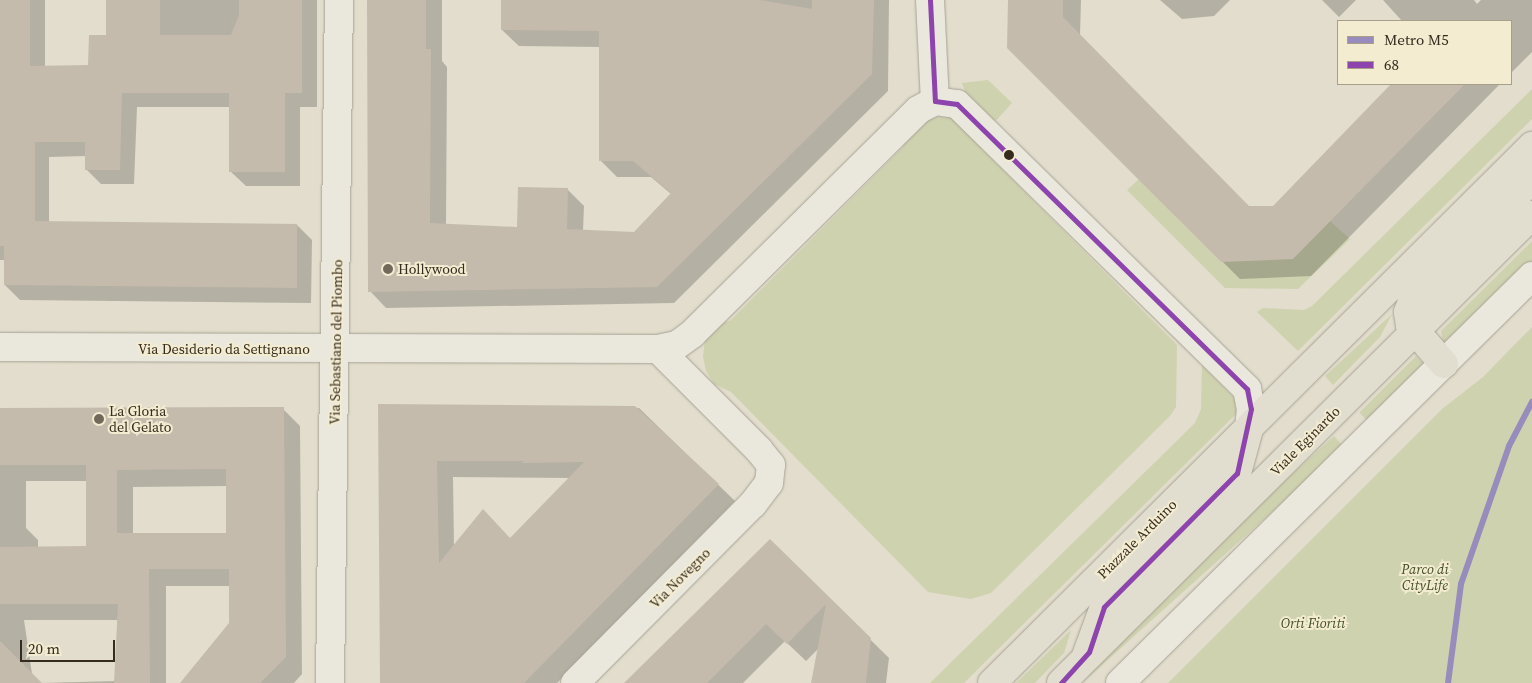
<!DOCTYPE html>
<style>
body{margin:0}
#map{position:relative;width:1532px;height:683px;overflow:hidden;background:#e2ddcc;font-family:"Source Serif 4",serif}
div>[style]{position:absolute}
.green>*{inset:0;background:#cfd2af;transform-origin:0 0}
.shadow>*{inset:0;background:#0003}
.building>*{inset:0;background:#c5bbad}
.roads{filter:drop-shadow(0 0 1px #a7a295) drop-shadow(0 0 1px #a7a295)}
.minor>*{height:28px;margin:-14px;padding:0 14px;transform-origin:14px;border-radius:14px;background:#eae7dd}
.major>*{height:28px;margin:-14px;padding:0 14px;transform-origin:14px;border-radius:14px;background:#e2decf}
.bus-1>*{height:5px;margin:-2.5px;padding:0 2.5px;transform-origin:2.5px;border-radius:2.5px;background:#8e44ad}
.metro-1>*{height:6px;margin:-3px;padding:0 3px;transform-origin:3px;border-radius:3px;background:#988cbd}
.dots>*{width:14px;height:14px;translate:-50% -50%;box-sizing:border-box;border:2px solid #f3ecd1;border-radius:50%}
span{translate:-50% -50%;white-space:nowrap;text-align:center;line-height:1.15;-webkit-text-stroke:4px #f3ecd1;paint-order:stroke}
.poi-label{font-size:14px;color:#352b1e}
.left{translate:0 -50%;text-align:left}
.street-label{font-size:14px;color:#352b1e}
.park-label{font-size:14px;color:#425025;font-style:italic}
.legend{position:absolute;left:1337px;top:20px;width:175px;height:65px;box-sizing:border-box;background:#f3ecd1;border:1px solid #a79f89;margin:0;padding:6px 9px;list-style:none;font-size:15px;color:#352b1e}
.legend li{display:flex;align-items:center;gap:10px;height:25px}
.legend b{width:25px;border:1px solid #a79f89}
.scale{position:absolute;left:20px;top:640px;width:95px;height:22px;box-sizing:border-box;border:2px solid #352b1e;border-top:0;padding-left:6px;font-size:15px;line-height:18px;white-space:nowrap;color:#352b1e;-webkit-text-stroke:4px #f3ecd1;paint-order:stroke}
</style>
<div id="map">
<div class="green">
<i style="clip-path:polygon(988px 80px,1012px 103px,992px 125px,966px 95px,962px 83px)"></i>
<i style="clip-path:polygon(1532px 89px,1532px 119px,1298px 351px,1257px 312px,1263px 308px,1304px 310px,1312px 306px)"></i>
<i style="clip-path:polygon(940px 117px,953px 118px,979px 138px,982px 149px,1177px 345px,1176px 407px,1170px 416px,991px 593px,971px 599px,928px 592px,731px 392px,714px 384px,706px 371px,703px 356px,705px 340px,712px 330px,719px 323px,730px 321px,903px 147px,905px 138px,927px 119px)"></i>
<i style="clip-path:polygon(1139px 179px,1221px 262px,1330px 221px,1350px 239px,1298px 289px,1225px 288px,1127px 190px)"></i>
<i style="clip-path:polygon(1532px 241px,1532px 261px,1444px 348px,1441px 331px)"></i>
<i style="clip-path:polygon(1392px 314px,1380px 337px,1333px 385px,1325px 376px)"></i>
<i style="clip-path:polygon(1532px 327px,1532px 683px,1168px 683px,1442px 409px,1483px 377px)"></i>
<i style="left:1416px;top:356px;width:14px;height:80px;rotate:45deg"></i>
<i style="clip-path:polygon(1202px 365px,1238px 402px,1236px 414px,964px 683px,930px 683px,1195px 423px,1201px 409px)"></i>
<i style="left:1334px;top:436px;width:15px;height:350px;rotate:48deg"></i>
<i style="clip-path:polygon(1071px 630px,1064px 653px,1035px 683px,1016px 683px)"></i>
</div>
<div class="shadow">
<i style="clip-path:polygon(0 0,45px 0,45px 67px,90px 66px,107px 36px,107px 0,317px 0,317px 107px,300px 107px,300px 186px,246px 186px,230px 171px,230px 107px,137px 107px,134px 184px,101px 184px,86px 169px,86px 156px,49px 157px,49px 222px,297px 225px,312px 240px,311px 303px,20px 300px,5px 285px,5px 260px,0 260px)"></i>
<i style="clip-path:polygon(369px 0,442px 0,442px 61px,447px 67px,446px 225px,518px 228px,567px 189px,584px 206px,583px 231px,635px 233px,671px 194px,651px 177px,617px 177px,601px 161px,600px 47px,519px 46px,502px 30px,502px 0,889px 0,888px 91px,674px 303px,386px 308px,370px 291px)"></i>
<i style="clip-path:polygon(1009px 0,1081px 0,1080px 36px,1249px 207px,1274px 208px,1393px 84px,1500px 84px,1311px 276px,1240px 279px,1008px 48px)"></i>
<i style="clip-path:polygon(1160px 0,1230px 0,1214px 16px,1182px 19px)"></i>
<i style="clip-path:polygon(1322px 0,1356px 0,1339px 17px)"></i>
<i style="clip-path:polygon(1383px 0,1474px 0,1477px 4px,1481px 0,1532px 0,1532px 52px,1511px 73px,1511px 21px,1402px 21px)"></i>
<i style="clip-path:polygon(evenodd,379px 406px,639px 408px,735px 501px,557px 683px,381px 683px,379px 406px,453px 477px,571px 478px,511px 539px,454px 547px,453px 477px)"></i>
<i style="clip-path:polygon(evenodd,0 409px,283px 409px,300px 426px,302px 674px,294px 683px,182px 683px,230px 623px,230px 586px,166px 586px,166px 683px,0 683px,0 409px,26px 481px,87px 481px,88px 548px,38px 548px,38px 540px,26px 528px,26px 481px,0 409px,227px 486px,227px 534px,133px 534px,133px 487px,227px 486px,0 409px,24px 620px,119px 620px,115px 681px,40px 683px,32px 674px,24px 620px)"></i>
<i style="clip-path:polygon(770px 541px,889px 658px,886px 683px,812px 683px,819px 648px,806px 661px,785px 641px,743px 683px,626px 683px)"></i>
</div>
<div class="building">
<i style="clip-path:polygon(0 0,30px 0,30px 66px,88px 65px,89px 35px,106px 35px,106px 0,160px 0,160px 35px,231px 35px,239px 15px,239px 0,302px 0,302px 93px,285px 93px,285px 172px,229px 172px,229px 93px,122px 93px,120px 170px,85px 170px,85px 142px,35px 142px,35px 221px,297px 224px,297px 288px,4px 285px,4px 246px,0 246px)"></i>
<i style="clip-path:polygon(367px 0,426px 0,426px 49px,431px 49px,430px 223px,517px 227px,518px 187px,568px 188px,567px 229px,634px 232px,671px 193px,633px 161px,599px 161px,599px 31px,501px 30px,501px 0,760px 0,812px 9px,812px 0,874px 0,872px 74px,657px 287px,368px 292px)"></i>
<i style="clip-path:polygon(1008px 0,1063px 0,1063px 17px,1249px 206px,1273px 206px,1391px 84px,1465px 84px,1293px 259px,1221px 262px,1007px 48px)"></i>
<i style="clip-path:polygon(evenodd,378px 404px,635px 406px,719px 484px,524px 683px,380px 683px,378px 404px,437px 461px,524px 461px,522px 463px,584px 462px,510px 538px,483px 509px,439px 563px,437px 461px)"></i>
<i style="clip-path:polygon(evenodd,284px 407px,286px 657px,260px 683px,180px 683px,229px 623px,229px 569px,149px 569px,150px 683px,114px 683px,118px 604px,0 604px,0 547px,86px 546px,86px 465px,0 465px,0 408px,284px 407px,226px 469px,226px 533px,117px 533px,117px 470px,226px 469px)"></i>
<i style="clip-path:polygon(770px 539px,871px 638px,866px 683px,811px 683px,826px 604px,787px 644px,766px 624px,707px 683px,624px 683px)"></i>
<i style="clip-path:polygon(0 641px,42px 683px,0 683px)"></i>
</div>
<div class="roads">
<div class="minor">
<i style="left:930px;top:0;width:101px;rotate:87.2deg"></i>
<i style="left:0;top:347px;width:658px;rotate:0.17deg"></i>
<i style="left:658px;top:349px;width:19px;rotate:-12deg"></i>
<i style="left:677px;top:345px;width:19px;rotate:-36deg"></i>
<i style="left:692px;top:334px;width:318px;rotate:-44.7deg"></i>
<i style="left:918px;top:110px;width:19px;rotate:-28deg"></i>
<i style="left:935px;top:101px;width:22px;rotate:8deg"></i>
<i style="left:957px;top:104px;width:407px;rotate:44.5deg"></i>
<i style="left:1247px;top:389px;width:20px;rotate:79deg"></i>
<i style="left:1251px;top:409px;width:19px;rotate:96deg"></i>
<i style="left:330px;top:683px;width:683px;rotate:-89.25deg"></i>
<i style="left:575px;top:683px;width:252px;rotate:-45.2deg"></i>
<i style="left:753px;top:504px;width:26px;rotate:-53deg"></i>
<i style="left:769px;top:483px;width:18px;rotate:-84deg"></i>
<i style="left:771px;top:465px;width:19px;rotate:-129deg"></i>
<i style="left:759px;top:450px;width:143px;rotate:-135deg"></i>
<i style="left:1120px;top:683px;width:579px;rotate:-44.65deg"></i>
</div>
<div class="major">
<i style="left:1444px;top:364px;width:52px;rotate:-131.1deg"></i>
<i style="left:1410px;top:325px;width:13px;rotate:-99deg"></i>
<i style="left:1408px;top:312px;width:14px;rotate:-69deg"></i>
<i style="left:1413px;top:299px;width:169px;rotate:-45.2deg"></i>
<i style="left:1086px;top:656px;width:52px;rotate:-69.8deg"></i>
<i style="left:1104px;top:607px;width:189px;rotate:-45.2deg"></i>
<i style="left:1237px;top:473px;width:46px;rotate:-74.7deg"></i>
<i style="left:992px;top:683px;width:762px;rotate:-44.84deg"></i>
<i style="left:1061px;top:683px;width:664px;rotate:-44.82deg"></i>
</div>
</div>
<div class="bus-1">
<i style="left:930px;top:0;width:101px;rotate:87.2deg"></i>
<i style="left:935px;top:101px;width:22px;rotate:8deg"></i>
<i style="left:957px;top:104px;width:407px;rotate:44.5deg"></i>
<i style="left:1247px;top:389px;width:20px;rotate:79deg"></i>
<i style="left:1251px;top:409px;width:66px;rotate:102.3deg"></i>
<i style="left:1237px;top:473px;width:189px;rotate:134.8deg"></i>
<i style="left:1104px;top:607px;width:47px;rotate:108.4deg"></i>
<i style="left:1089px;top:652px;width:42px;rotate:132.1deg"></i>
</div>
<div class="metro-1">
<i style="left:1448px;top:683px;width:100px;rotate:-82.5deg"></i>
<i style="left:1461px;top:584px;width:146px;rotate:-70.8deg"></i>
<i style="left:1509px;top:446px;width:50px;rotate:-62.4deg"></i>
</div>
<div class="dots">
<i style="left:1009px;top:155px;background:#352b1e"></i>
<i style="left:388px;top:269px;background:#72695b"></i>
<i style="left:99px;top:419px;background:#72695b"></i>
</div>
<div class="poi-label">
<span class="left" style="left:398px;top:269px">Hollywood</span>
<span class="left" style="left:109px;top:419px">La Gloria<br>del Gelato</span>
</div>
<div class="street-label">
<span style="left:336px;top:342px;rotate:-89deg">Via Sebastiano del Piombo</span>
<span style="left:224px;top:349px">Via Desiderio da Settignano</span>
<span style="left:1305px;top:441px;rotate:-45deg">Viale Eginardo</span>
<span style="left:1137px;top:539px;rotate:-45deg">Piazzale Arduino</span>
<span style="left:680px;top:578px;rotate:-45deg">Via Novegno</span>
</div>
<div class="park-label">
<span style="left:1425px;top:577px">Parco di<br>CityLife</span>
<span style="left:1313px;top:623px">Orti Fioriti</span>
</div>
<ul class="legend">
<li><b style="height:6px;background:#988cbd"></b>Metro M5</li>
<li><b style="height:6px;background:#8e44ad"></b>68</li>
</ul>
<div class="scale">20 m</div>
</div>
